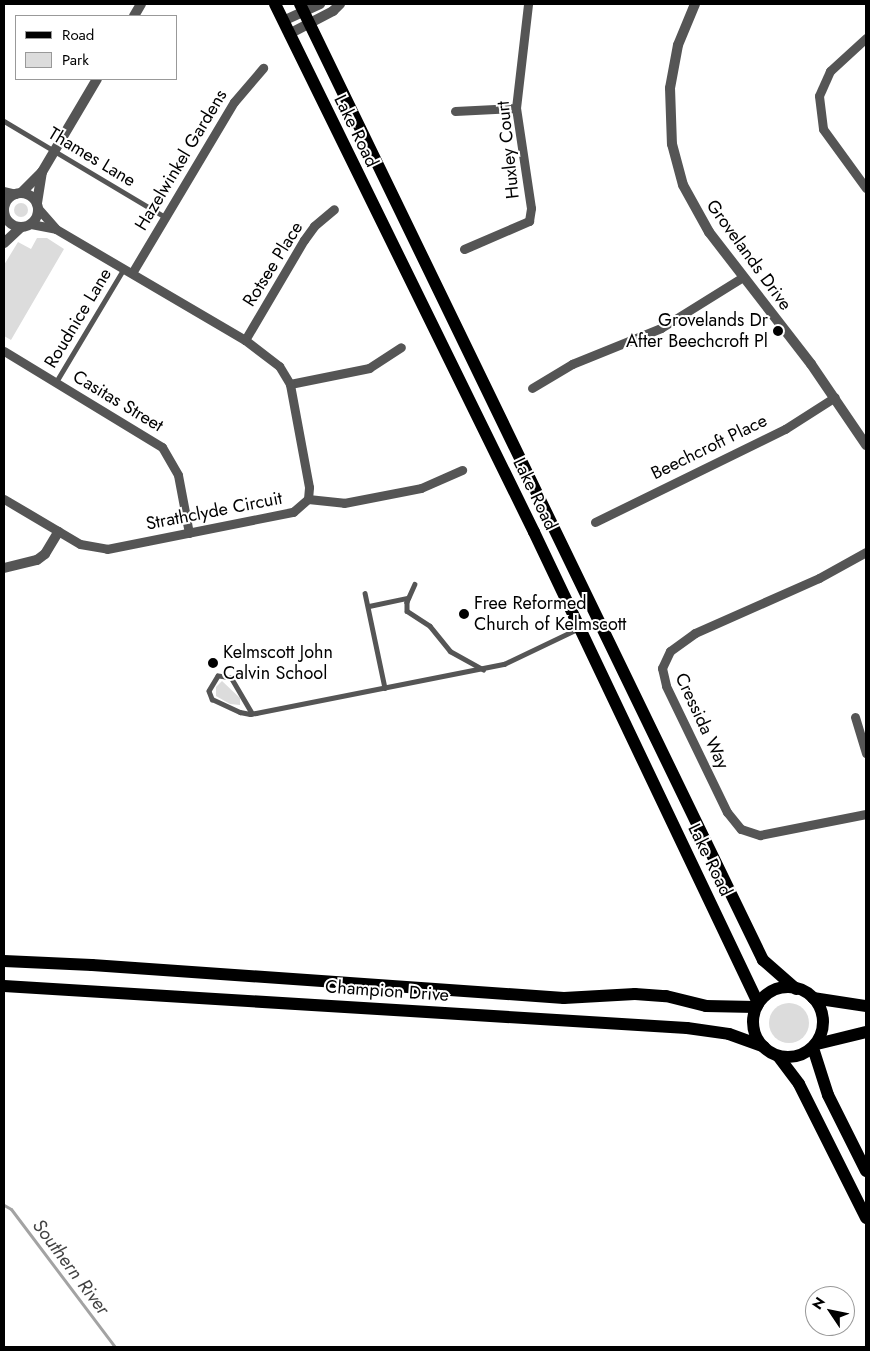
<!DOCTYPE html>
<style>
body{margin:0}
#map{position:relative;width:870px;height:1351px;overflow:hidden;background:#fff;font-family:Jost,sans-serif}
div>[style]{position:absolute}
.green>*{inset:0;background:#dcdcdc}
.round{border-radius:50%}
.stream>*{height:3px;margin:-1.5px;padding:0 1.5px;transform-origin:1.5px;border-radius:1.5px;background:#a3a3a3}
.service>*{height:4.5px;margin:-2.25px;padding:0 2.25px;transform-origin:2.25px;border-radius:2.25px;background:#555}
.minor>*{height:9px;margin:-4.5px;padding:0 4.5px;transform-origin:4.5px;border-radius:4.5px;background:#555}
.tertiary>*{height:10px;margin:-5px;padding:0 5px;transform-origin:5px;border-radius:5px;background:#555}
.tertiary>.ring{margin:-5px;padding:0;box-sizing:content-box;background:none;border:10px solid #555;border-radius:50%}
.primary>*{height:12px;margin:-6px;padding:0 6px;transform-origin:6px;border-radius:6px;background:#000}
.primary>.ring{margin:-6px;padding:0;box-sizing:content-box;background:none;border:12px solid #000;border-radius:50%}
.dots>*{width:14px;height:14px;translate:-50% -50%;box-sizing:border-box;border:2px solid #fff;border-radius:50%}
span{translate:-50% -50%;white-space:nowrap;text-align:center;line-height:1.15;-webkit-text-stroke:4px #fff;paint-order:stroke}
.street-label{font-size:18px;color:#000}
.poi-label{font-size:18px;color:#000}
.right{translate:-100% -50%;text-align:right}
.left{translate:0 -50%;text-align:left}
.water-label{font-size:19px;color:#444;font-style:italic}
.frame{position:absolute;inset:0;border:5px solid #000;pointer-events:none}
.legend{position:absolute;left:15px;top:15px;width:162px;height:65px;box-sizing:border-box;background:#fff;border:1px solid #999;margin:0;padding:6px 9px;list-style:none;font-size:15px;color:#000}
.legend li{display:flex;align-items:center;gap:10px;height:25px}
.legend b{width:25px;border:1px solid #999}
.north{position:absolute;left:805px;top:1286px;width:50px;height:50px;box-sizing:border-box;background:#fff;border:1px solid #999;border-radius:50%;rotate:304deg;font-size:14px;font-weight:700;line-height:20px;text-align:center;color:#000}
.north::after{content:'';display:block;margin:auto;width:18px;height:22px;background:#000;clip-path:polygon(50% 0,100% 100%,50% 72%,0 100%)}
</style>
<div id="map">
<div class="green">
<i class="round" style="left:14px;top:203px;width:14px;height:14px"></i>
<i style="clip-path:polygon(37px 238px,47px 238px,64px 249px,11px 340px,4px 336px,4px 265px,18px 242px,31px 249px)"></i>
<i style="clip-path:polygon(222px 681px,240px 698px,240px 705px,230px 704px,216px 696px,216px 687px)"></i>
<i class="round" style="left:769px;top:1003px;width:40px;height:40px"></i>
</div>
<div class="stream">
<i style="left:4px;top:1205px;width:8px;rotate:30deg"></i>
<i style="left:11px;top:1209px;width:173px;rotate:53deg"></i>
</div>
<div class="service">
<i style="left:4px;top:121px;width:187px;rotate:30.8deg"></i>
<i style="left:56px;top:382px;width:131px;rotate:-59.1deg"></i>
<i style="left:415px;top:584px;width:20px;rotate:114deg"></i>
<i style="left:407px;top:602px;width:9px;rotate:90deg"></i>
<i style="left:407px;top:611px;width:27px;rotate:33deg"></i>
<i style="left:430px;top:626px;width:32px;rotate:51deg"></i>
<i style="left:450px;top:651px;width:38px;rotate:29deg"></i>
<i style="left:365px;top:593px;width:97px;rotate:78.1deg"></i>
<i style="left:369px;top:606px;width:40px;rotate:-12deg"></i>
<i style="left:252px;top:714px;width:42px;rotate:-120.3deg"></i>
<i style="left:231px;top:678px;width:13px;rotate:-171deg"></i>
<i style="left:218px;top:676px;width:17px;rotate:121deg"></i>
<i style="left:209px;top:691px;width:9px;rotate:69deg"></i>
<i style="left:212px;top:699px;width:31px;rotate:25deg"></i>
<i style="left:240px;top:712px;width:10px;rotate:11deg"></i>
<i style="left:250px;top:714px;width:6px;rotate:-9deg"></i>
<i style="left:256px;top:713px;width:253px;rotate:-11.2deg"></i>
<i style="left:504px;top:664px;width:83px;rotate:-25.6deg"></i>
</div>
<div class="minor">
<i style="left:866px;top:38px;width:49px;rotate:137.5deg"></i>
<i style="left:830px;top:71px;width:27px;rotate:114deg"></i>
<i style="left:819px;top:96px;width:33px;rotate:83deg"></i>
<i style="left:823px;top:129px;width:73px;rotate:53.9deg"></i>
<i style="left:455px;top:111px;width:61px;rotate:-2.8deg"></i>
<i style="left:4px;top:191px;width:12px;rotate:14deg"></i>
<i style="left:4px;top:209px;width:1px;rotate:90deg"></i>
<i style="left:31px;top:224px;width:25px;rotate:11deg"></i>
<i style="left:464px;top:249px;width:71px;rotate:-23.3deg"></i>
<i style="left:529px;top:221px;width:13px;rotate:-81deg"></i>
<i style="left:531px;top:208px;width:101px;rotate:-98.5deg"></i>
<i style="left:516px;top:108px;width:105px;rotate:-83.4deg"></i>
<i style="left:132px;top:273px;width:199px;rotate:-59.2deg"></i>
<i style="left:234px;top:102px;width:45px;rotate:-49.5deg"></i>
<i style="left:245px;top:340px;width:116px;rotate:-59.5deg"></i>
<i style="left:304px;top:240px;width:17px;rotate:-54deg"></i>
<i style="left:314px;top:226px;width:26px;rotate:-40deg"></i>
<i style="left:4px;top:351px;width:185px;rotate:31.3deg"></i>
<i style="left:162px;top:447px;width:32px;rotate:60deg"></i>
<i style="left:178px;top:475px;width:59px;rotate:79.3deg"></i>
<i style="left:290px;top:384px;width:81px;rotate:-11.4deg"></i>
<i style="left:369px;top:368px;width:38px;rotate:-33deg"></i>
<i style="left:532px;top:388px;width:47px;rotate:-31deg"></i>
<i style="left:572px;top:364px;width:96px;rotate:-22deg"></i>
<i style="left:661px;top:328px;width:97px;rotate:-31.9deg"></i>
<i style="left:4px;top:499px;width:88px;rotate:30.6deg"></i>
<i style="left:80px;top:544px;width:27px;rotate:10deg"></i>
<i style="left:107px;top:549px;width:190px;rotate:-11.3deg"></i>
<i style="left:293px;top:512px;width:20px;rotate:-41deg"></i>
<i style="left:308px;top:499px;width:12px;rotate:-85deg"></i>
<i style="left:309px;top:487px;width:105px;rotate:-100.5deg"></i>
<i style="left:290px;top:384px;width:21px;rotate:-121deg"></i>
<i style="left:279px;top:366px;width:43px;rotate:-142.6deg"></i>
<i style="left:245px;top:340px;width:219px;rotate:-149.6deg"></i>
<i style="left:56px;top:229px;width:28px;rotate:-131deg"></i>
<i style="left:308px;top:499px;width:36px;rotate:6deg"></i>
<i style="left:344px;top:503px;width:78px;rotate:-11deg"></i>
<i style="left:421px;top:488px;width:45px;rotate:-23.7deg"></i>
<i style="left:595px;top:522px;width:212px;rotate:-26.1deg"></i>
<i style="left:785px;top:429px;width:59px;rotate:-32.6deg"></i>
<i style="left:866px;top:552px;width:54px;rotate:151deg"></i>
<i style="left:819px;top:578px;width:136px;rotate:156.1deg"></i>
<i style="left:695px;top:633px;width:31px;rotate:144deg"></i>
<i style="left:670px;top:651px;width:19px;rotate:115deg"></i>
<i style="left:662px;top:668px;width:18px;rotate:77deg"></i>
<i style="left:666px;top:686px;width:140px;rotate:64.2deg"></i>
<i style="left:727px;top:812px;width:22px;rotate:51deg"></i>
<i style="left:741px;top:829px;width:20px;rotate:18deg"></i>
<i style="left:760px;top:835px;width:108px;rotate:-11.2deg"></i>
<i style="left:855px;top:717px;width:38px;rotate:73deg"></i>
</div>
<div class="tertiary">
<i style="left:695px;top:4px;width:44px;rotate:112.5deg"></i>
<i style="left:678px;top:45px;width:44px;rotate:100.5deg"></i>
<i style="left:670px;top:88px;width:56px;rotate:88deg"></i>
<i style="left:672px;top:144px;width:42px;rotate:75deg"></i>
<i style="left:683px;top:185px;width:54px;rotate:61deg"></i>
<i style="left:709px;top:232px;width:167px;rotate:52.3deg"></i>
<i style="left:811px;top:364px;width:98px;rotate:55.8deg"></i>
<i style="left:134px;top:16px;width:14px;rotate:-60deg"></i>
<i style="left:283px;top:21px;width:41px;rotate:-24.7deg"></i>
<i style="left:289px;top:34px;width:50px;rotate:-27.6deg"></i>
<i style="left:333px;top:11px;width:10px;rotate:-45deg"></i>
<i class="ring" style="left:4px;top:193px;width:24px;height:24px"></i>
<i style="left:21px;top:193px;width:30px;rotate:-45deg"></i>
<i style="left:42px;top:172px;width:108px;rotate:-59.4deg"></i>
<i style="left:37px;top:203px;width:31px;rotate:-81deg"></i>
<i style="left:4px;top:243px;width:23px;rotate:-43deg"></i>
<i style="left:4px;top:568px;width:34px;rotate:-14deg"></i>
<i style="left:37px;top:560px;width:10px;rotate:-37deg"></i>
<i style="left:45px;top:554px;width:26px;rotate:-59deg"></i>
</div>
<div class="primary">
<i style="left:275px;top:4px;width:588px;rotate:63.87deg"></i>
<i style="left:534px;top:532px;width:522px;rotate:64.56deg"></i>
<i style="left:300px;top:4px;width:1062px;rotate:64.16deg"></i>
<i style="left:763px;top:960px;width:44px;rotate:41.3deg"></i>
<i style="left:4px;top:961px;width:88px;rotate:2.6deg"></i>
<i style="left:92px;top:965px;width:473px;rotate:4deg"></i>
<i style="left:564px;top:998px;width:71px;rotate:-3.2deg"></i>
<i style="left:635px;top:994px;width:31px;rotate:4deg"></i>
<i style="left:666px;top:996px;width:41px;rotate:14deg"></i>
<i style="left:706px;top:1006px;width:49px;rotate:1.2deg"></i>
<i style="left:4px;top:986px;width:684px;rotate:3.52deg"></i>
<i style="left:687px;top:1028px;width:42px;rotate:8.1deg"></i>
<i style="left:729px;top:1034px;width:37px;rotate:20deg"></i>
<i class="ring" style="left:753px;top:987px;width:58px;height:58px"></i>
<i style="left:813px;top:998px;width:54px;rotate:8.6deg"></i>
<i style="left:817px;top:1044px;width:50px;rotate:-13.8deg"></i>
<i style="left:813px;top:1048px;width:49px;rotate:72.3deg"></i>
<i style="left:828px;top:1095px;width:85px;rotate:63.4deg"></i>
<i style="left:778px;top:1056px;width:35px;rotate:53deg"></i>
<i style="left:799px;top:1084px;width:150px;rotate:63.4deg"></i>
</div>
<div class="dots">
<i style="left:778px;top:331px;background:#000"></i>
<i style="left:464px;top:614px;background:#000"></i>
<i style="left:213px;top:663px;background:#000"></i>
</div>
<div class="street-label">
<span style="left:356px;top:131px;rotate:64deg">Lake Road</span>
<span style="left:508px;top:150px;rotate:-96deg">Huxley Court</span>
<span style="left:92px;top:157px;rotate:31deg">Thames Lane</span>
<span style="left:181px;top:160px;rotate:-59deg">Hazelwinkel Gardens</span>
<span style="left:749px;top:255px;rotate:54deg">Grovelands Drive</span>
<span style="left:273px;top:264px;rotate:-58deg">Rotsee Place</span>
<span style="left:78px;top:318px;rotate:-59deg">Roudnice Lane</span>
<span style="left:118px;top:401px;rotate:31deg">Casitas Street</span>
<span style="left:709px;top:447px;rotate:-26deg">Beechcroft Place</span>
<span style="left:535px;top:494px;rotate:64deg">Lake Road</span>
<span style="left:214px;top:511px;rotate:-11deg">Strathclyde Circuit</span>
<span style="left:702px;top:721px;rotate:65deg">Cressida Way</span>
<span style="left:710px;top:860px;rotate:64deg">Lake Road</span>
<span style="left:387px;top:991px;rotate:4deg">Champion Drive</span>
</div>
<div class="poi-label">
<span class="right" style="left:768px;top:331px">Grovelands Dr<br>After Beechcroft Pl</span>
<span class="left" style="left:474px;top:614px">Free Reformed<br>Church of Kelmscott</span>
<span class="left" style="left:223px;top:663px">Kelmscott John<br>Calvin School</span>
</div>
<div class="water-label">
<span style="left:71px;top:1267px;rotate:53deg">Southern River</span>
</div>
<div class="frame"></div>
<ul class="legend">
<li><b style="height:6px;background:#000"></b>Road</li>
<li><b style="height:14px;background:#dcdcdc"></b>Park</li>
</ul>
<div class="north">N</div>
</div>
